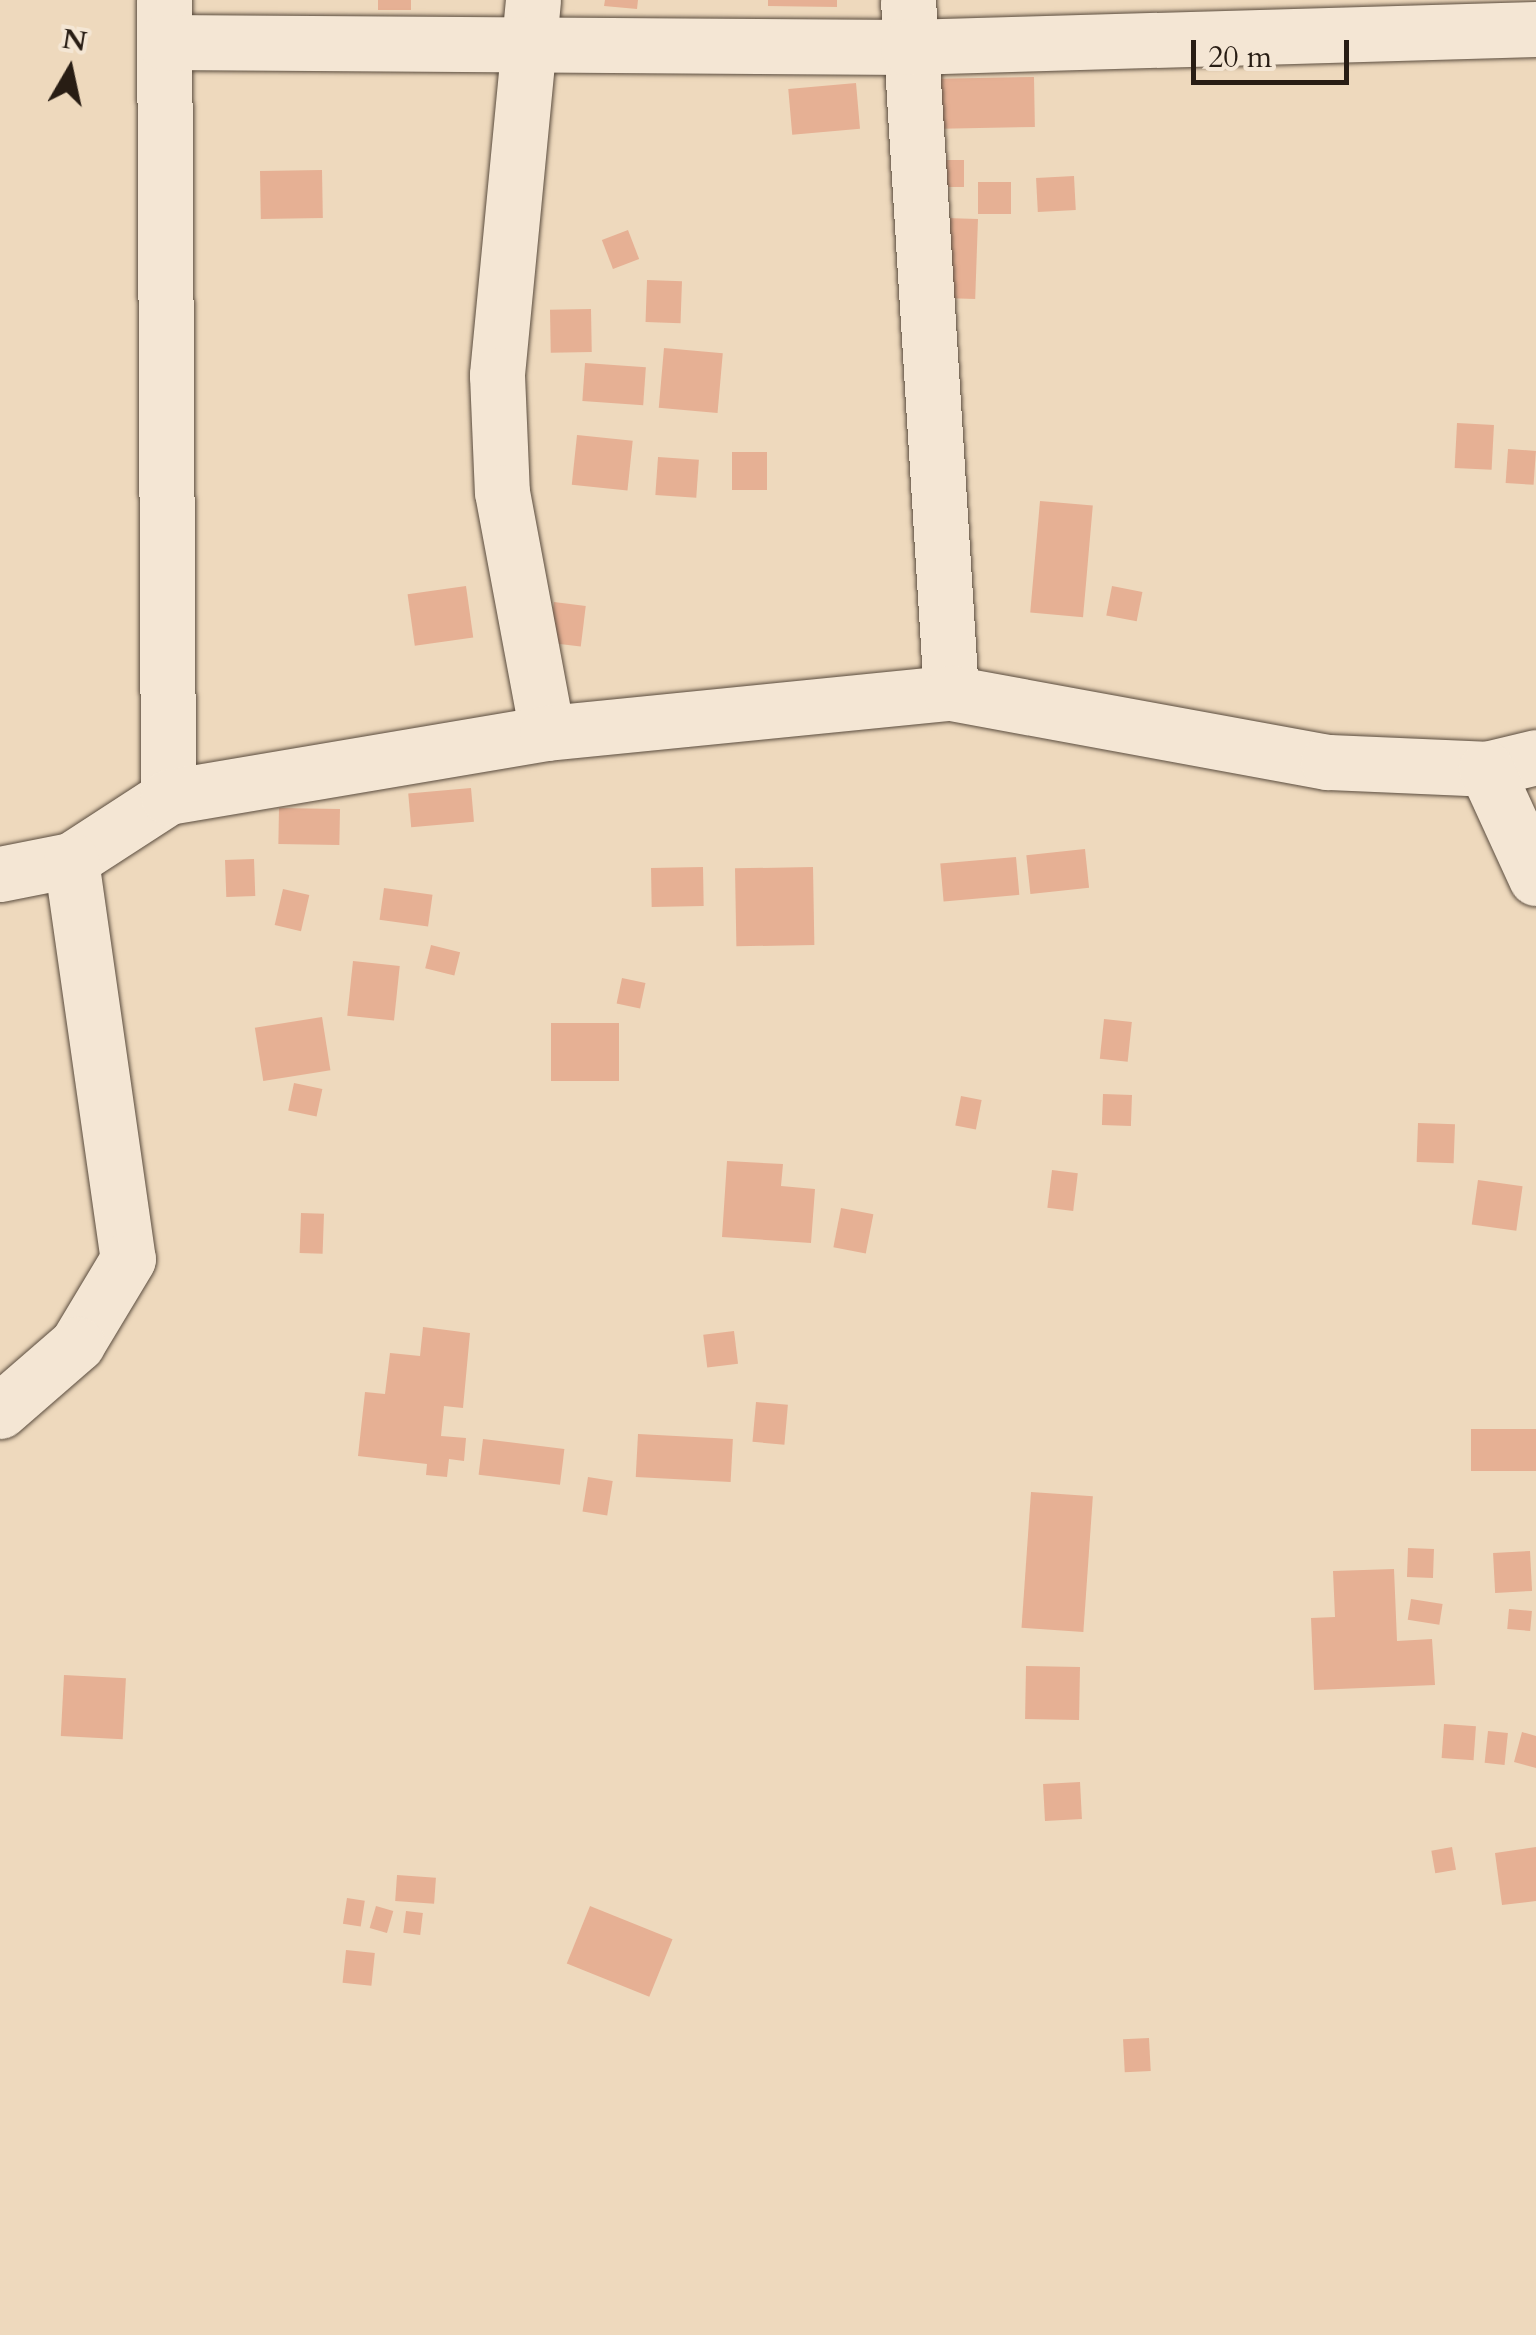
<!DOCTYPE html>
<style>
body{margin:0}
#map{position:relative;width:1536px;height:2335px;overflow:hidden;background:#eed9bd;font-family:Cardo,serif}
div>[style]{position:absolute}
.building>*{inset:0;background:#e6b094;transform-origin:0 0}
.roads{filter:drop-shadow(0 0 2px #5a4c3e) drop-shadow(0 0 2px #5a4c3e)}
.minor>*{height:55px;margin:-27.5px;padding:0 27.5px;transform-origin:27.5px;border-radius:27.5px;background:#f4e6d4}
span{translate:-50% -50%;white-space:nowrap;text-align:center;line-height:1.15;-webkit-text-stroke:9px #f4e6d4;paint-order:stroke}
.north{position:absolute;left:20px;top:20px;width:100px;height:100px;-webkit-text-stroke:8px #f4e6d4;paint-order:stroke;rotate:9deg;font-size:28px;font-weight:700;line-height:40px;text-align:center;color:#281d14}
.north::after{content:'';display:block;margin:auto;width:35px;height:45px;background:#281d14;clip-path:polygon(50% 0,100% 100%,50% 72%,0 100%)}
.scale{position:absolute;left:1191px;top:40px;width:158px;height:45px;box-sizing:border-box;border:5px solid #281d14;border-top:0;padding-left:12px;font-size:30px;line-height:35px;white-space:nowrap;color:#281d14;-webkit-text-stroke:8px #f4e6d4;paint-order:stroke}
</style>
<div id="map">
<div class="building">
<i style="left:378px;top:0;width:33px;height:10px"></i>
<i style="clip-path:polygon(605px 0,638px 0,637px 9px,604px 6px)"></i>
<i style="clip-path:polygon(768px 0,837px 0,837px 7px,768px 6px)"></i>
<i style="left:1034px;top:77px;width:50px;height:94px;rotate:89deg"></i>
<i style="left:856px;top:83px;width:46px;height:68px;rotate:85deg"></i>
<i style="left:944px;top:160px;width:20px;height:27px"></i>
<i style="left:322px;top:170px;width:48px;height:62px;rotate:89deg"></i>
<i style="left:1074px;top:176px;width:34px;height:38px;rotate:87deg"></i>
<i style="left:978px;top:182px;width:33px;height:32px"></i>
<i style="left:946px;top:218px;width:32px;height:80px;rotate:2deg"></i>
<i style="left:628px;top:230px;width:31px;height:28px;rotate:69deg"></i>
<i style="left:647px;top:280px;width:35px;height:42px;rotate:2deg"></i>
<i style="left:591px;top:309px;width:43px;height:41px;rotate:89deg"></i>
<i style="left:664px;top:348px;width:59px;height:60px;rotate:5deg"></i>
<i style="left:585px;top:363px;width:61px;height:38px;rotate:4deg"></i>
<i style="left:1457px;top:423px;width:37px;height:45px;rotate:3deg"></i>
<i style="left:577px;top:435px;width:56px;height:50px;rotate:6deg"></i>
<i style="left:1508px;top:449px;width:28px;height:34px;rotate:4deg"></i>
<i style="left:732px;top:452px;width:35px;height:38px"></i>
<i style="left:658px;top:457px;width:41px;height:38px;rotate:4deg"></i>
<i style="left:1040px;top:501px;width:53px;height:112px;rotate:5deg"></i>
<i style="left:466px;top:586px;width:52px;height:59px;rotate:82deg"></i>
<i style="left:1112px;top:586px;width:31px;height:30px;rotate:11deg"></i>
<i style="left:554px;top:602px;width:32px;height:41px;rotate:7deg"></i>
<i style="left:471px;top:788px;width:34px;height:63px;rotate:85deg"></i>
<i style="left:279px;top:808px;width:61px;height:36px;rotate:1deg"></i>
<i style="left:1085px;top:849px;width:39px;height:59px;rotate:84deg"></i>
<i style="left:1016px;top:857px;width:38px;height:76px;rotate:85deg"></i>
<i style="left:254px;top:859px;width:37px;height:29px;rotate:88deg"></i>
<i style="left:703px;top:867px;width:39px;height:52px;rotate:89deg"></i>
<i style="left:813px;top:867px;width:78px;height:78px;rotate:89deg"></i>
<i style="left:384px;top:888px;width:49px;height:32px;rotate:8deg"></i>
<i style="left:283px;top:889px;width:27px;height:37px;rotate:13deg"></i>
<i style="left:431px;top:945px;width:30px;height:24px;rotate:14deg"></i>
<i style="left:353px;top:961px;width:47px;height:55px;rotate:6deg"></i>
<i style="left:622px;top:978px;width:24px;height:26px;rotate:12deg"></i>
<i style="left:322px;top:1017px;width:54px;height:68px;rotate:81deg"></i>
<i style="left:1104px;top:1019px;width:28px;height:40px;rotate:6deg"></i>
<i style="left:619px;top:1023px;width:58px;height:68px;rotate:90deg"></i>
<i style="left:294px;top:1083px;width:29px;height:28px;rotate:12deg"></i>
<i style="left:1103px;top:1094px;width:29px;height:31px;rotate:2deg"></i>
<i style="left:961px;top:1096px;width:21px;height:30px;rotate:11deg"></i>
<i style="left:1418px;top:1123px;width:37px;height:39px;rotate:2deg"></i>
<i style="clip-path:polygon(727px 1161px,783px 1164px,781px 1186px,815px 1189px,811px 1243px,722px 1237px)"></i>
<i style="left:1052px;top:1170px;width:26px;height:38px;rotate:7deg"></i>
<i style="left:1478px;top:1180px;width:45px;height:45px;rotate:8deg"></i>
<i style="left:841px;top:1208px;width:33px;height:40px;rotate:11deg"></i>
<i style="left:301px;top:1213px;width:23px;height:40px;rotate:2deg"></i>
<i style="clip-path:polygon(423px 1327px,470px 1333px,463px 1408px,444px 1406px,441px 1436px,466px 1438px,464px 1461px,449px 1459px,447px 1477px,426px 1475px,427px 1464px,358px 1456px,365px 1392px,385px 1394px,390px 1353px,420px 1356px)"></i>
<i style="left:734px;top:1331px;width:33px;height:31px;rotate:83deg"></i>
<i style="left:756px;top:1402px;width:32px;height:40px;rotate:5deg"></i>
<i style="left:1536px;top:1429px;width:42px;height:65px;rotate:90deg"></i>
<i style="left:638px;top:1434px;width:95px;height:43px;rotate:3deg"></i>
<i style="left:483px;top:1439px;width:82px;height:36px;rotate:7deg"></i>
<i style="left:588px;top:1477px;width:25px;height:35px;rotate:9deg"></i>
<i style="left:1031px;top:1492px;width:62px;height:136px;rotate:4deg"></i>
<i style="left:1408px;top:1548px;width:26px;height:29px;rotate:2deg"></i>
<i style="left:1530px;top:1551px;width:40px;height:37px;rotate:87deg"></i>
<i style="clip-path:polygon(1394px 1569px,1397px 1641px,1432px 1639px,1435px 1685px,1314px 1690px,1311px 1618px,1335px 1617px,1333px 1571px)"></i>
<i style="left:1411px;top:1599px;width:32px;height:21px;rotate:9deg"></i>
<i style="left:1509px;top:1609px;width:23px;height:20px;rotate:5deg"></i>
<i style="left:1026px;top:1666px;width:54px;height:53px;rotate:1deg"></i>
<i style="left:64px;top:1675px;width:62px;height:61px;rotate:3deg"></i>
<i style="left:1444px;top:1724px;width:32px;height:34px;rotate:4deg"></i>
<i style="left:1488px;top:1731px;width:20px;height:32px;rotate:6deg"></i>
<i style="clip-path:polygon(1522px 1732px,1536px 1736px,1536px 1768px,1514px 1762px)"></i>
<i style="left:1080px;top:1782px;width:37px;height:37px;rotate:87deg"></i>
<i style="left:1452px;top:1847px;width:23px;height:21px;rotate:80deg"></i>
<i style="clip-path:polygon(1536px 1847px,1536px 1901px,1502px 1905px,1495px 1853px)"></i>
<i style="left:397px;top:1875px;width:39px;height:26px;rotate:4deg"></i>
<i style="left:347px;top:1898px;width:18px;height:26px;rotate:9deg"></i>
<i style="left:376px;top:1906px;width:18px;height:23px;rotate:16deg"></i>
<i style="left:590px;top:1906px;width:89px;height:62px;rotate:22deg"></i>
<i style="left:406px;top:1911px;width:17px;height:22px;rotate:7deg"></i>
<i style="left:346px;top:1950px;width:29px;height:33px;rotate:6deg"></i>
<i style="left:1149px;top:2038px;width:33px;height:26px;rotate:87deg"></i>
</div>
<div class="roads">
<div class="minor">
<i style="left:164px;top:0;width:797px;rotate:89.71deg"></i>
<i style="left:533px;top:0;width:377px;rotate:95.5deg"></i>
<i style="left:497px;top:375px;width:117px;rotate:87.6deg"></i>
<i style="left:502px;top:492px;width:245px;rotate:79.4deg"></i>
<i style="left:908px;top:0;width:694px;rotate:86.45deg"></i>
<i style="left:164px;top:42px;width:744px;rotate:0.39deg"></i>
<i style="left:908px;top:47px;width:628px;rotate:-1.64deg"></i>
<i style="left:1486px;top:769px;width:51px;rotate:-13.5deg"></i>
<i style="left:71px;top:860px;width:116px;rotate:-33deg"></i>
<i style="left:168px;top:797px;width:384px;rotate:-9.6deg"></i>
<i style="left:547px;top:733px;width:406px;rotate:-5.7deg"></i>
<i style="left:951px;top:693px;width:383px;rotate:10.4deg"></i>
<i style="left:1328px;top:762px;width:158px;rotate:2.5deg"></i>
<i style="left:1486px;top:769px;width:120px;rotate:65.4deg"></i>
<i style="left:0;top:874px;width:72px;rotate:-11.2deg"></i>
<i style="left:71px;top:860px;width:403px;rotate:81.9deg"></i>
<i style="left:128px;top:1259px;width:99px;rotate:121deg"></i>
<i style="left:77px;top:1344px;width:102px;rotate:139deg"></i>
</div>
</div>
<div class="north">N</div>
<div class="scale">20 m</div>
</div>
